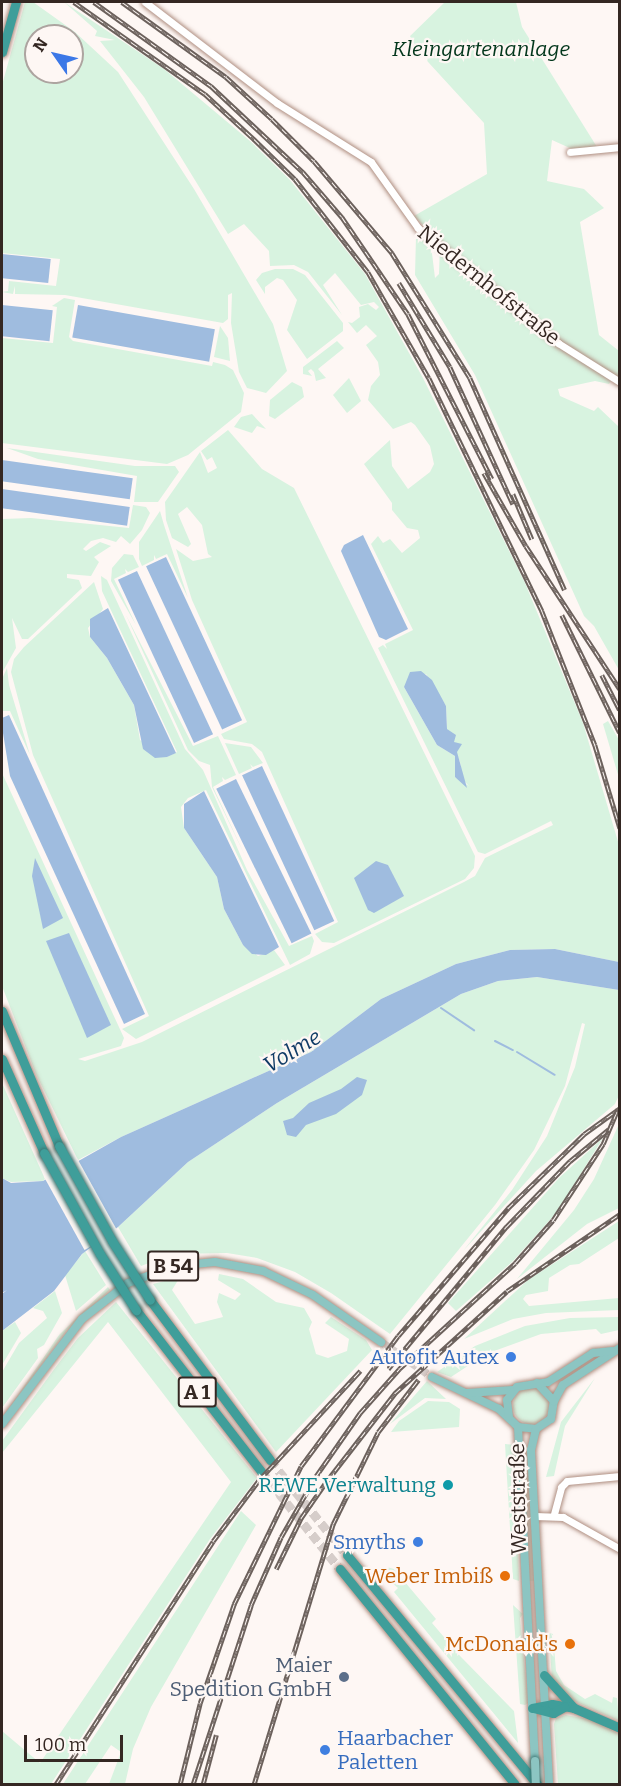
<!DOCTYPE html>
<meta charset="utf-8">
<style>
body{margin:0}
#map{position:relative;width:621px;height:1786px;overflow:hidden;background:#fef7f4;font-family:Bitter,serif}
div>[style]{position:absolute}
.green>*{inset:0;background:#d8f3e0}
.round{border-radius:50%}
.water>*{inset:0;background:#9fbcdf;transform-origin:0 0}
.pier>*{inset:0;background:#fef7f4;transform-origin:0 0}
.stream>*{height:2px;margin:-1px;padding:0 1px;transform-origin:1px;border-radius:1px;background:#9fbcdf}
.major-tunnel>*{height:8px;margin-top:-4px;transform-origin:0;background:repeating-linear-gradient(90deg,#d6cdca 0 8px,transparent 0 12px)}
.highway-tunnel>*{height:9px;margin-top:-4.5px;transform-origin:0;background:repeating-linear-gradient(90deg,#d6cdca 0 9px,transparent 0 13.5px)}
.roads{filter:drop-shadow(0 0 2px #af8f82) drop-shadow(0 0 2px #af8f82)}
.minor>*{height:7px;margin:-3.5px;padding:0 3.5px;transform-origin:3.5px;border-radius:3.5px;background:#fff}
.major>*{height:8px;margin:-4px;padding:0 4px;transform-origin:4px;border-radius:4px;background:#8cc5c2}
.highway>*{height:9px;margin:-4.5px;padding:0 4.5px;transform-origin:4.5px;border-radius:4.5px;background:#3f9e9a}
.rail>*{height:4.5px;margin-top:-2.25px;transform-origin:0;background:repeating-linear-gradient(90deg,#fef7f4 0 7px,#6c615c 0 14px);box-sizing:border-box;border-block:2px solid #6c615c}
.bridges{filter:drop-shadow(0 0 2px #3b7470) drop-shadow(0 0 2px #3b7470)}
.major-bridge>*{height:8px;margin:-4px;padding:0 4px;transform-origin:4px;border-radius:4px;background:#8cc5c2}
.highway-bridge>*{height:9px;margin:-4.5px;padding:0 4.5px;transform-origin:4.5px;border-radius:4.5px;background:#3f9e9a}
.dots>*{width:16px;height:16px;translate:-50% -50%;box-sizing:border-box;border:3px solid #fef7f4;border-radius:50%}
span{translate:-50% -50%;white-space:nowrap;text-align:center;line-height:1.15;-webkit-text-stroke:4.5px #fef7f4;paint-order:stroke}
.shield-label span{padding:2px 4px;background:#fef7f4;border:2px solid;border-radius:4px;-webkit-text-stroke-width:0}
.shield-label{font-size:20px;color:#342722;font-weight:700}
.park-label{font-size:21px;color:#02361b;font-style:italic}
.street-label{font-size:21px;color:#342722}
.shop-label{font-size:21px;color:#366cbe}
.right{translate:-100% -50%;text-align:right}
.left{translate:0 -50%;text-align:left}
.culture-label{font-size:21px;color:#0d838f}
.food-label{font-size:21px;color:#c56008}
.service-label{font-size:21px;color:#4e5e75}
.water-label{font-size:22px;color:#103b66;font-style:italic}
.frame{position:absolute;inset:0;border:3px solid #342722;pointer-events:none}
.north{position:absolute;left:24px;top:24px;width:60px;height:60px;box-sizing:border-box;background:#fef7f4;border:2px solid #ada4a0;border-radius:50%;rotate:304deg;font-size:16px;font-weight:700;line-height:24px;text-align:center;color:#342722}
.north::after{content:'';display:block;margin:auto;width:21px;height:27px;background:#3c78e7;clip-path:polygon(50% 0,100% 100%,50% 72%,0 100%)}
.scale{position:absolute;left:24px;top:1735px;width:99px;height:27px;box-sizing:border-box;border:3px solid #342722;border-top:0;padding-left:8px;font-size:18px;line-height:21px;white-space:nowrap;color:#342722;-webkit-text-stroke:4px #fef7f4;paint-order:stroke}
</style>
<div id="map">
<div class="green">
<i style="clip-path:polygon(evenodd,25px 2px,33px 2px,75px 32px,118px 72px,194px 189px,273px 324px,287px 371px,266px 393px,247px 388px,239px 372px,231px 323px,232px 293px,228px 295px,228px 319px,223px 323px,65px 295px,15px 294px,15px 286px,13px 294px,2px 292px,8px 291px,9px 281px,56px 286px,60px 259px,2px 253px,2px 85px,25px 2px,36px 36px,72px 36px,72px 72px,36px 72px,36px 36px)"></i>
<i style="clip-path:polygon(evenodd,64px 2px,164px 69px,250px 141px,290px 180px,365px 274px,423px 378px,525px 583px,583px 723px,619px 845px,619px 962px,555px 949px,510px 950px,456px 964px,381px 999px,311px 1052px,121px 1137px,78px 1160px,36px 1074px,2px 986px,2px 773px,124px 1038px,121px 1046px,78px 1059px,85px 1061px,142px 1042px,464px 882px,475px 876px,485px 858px,553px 825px,551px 821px,485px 854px,478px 852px,378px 648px,383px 645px,387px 649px,385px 644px,413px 630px,371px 544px,378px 536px,383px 543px,390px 539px,402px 553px,420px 538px,418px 530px,407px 528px,392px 510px,392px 503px,364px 464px,390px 440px,392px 466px,408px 489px,430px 472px,434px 464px,430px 446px,415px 425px,411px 422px,393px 429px,368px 400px,371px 386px,380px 375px,378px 362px,366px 345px,377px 336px,366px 325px,357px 333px,348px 322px,352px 323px,360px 317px,359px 307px,368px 304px,376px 310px,379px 307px,374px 302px,361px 305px,335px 273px,323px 285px,342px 315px,308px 272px,294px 265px,270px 266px,269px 251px,244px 224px,228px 234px,144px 97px,100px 41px,115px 40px,95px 36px,97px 31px,64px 2px,426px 674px,446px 706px,447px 729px,460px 762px,463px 780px,469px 786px,455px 777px,455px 756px,437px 745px,404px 687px,426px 674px)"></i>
<i style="clip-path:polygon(445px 2px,516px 2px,522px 27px,597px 147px,572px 149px,552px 140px,547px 181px,584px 189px,604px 208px,580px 222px,599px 335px,619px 351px,619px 379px,583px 362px,611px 381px,609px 384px,595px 381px,558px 389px,560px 396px,594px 411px,598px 407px,619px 427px,619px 670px,594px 626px,584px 616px,475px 375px,415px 275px,416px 236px,431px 245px,435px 278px,439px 274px,440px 243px,414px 216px,487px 174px,484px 123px,407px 39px)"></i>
<i style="clip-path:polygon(275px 269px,293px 269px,305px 275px,343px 323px,343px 331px,307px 359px,287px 330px,297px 300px,283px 280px,277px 278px,265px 287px,265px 294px,256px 280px,262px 273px)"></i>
<i style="clip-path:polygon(64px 298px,75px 300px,69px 337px,73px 341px,212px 366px,213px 362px,225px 365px,233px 370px,244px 393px,241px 412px,188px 455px,167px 464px,2px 443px,2px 338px,53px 343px,57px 307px,52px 306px)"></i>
<i style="clip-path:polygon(220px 326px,228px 338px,230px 361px,214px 357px)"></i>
<i style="clip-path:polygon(337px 341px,344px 348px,318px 369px,326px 378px,316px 381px,314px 372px,311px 369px,308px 371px,312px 376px,303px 374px,303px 367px)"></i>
<i style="clip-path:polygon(349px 378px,361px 401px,347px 413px,333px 395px)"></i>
<i style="clip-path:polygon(292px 382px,302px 387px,304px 397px,275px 419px,269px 416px,270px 400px)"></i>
<i style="clip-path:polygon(252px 414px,266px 429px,257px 426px,252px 433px,234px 427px,241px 417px)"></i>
<i style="clip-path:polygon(228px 430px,262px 469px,294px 488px,475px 856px,474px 868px,465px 879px,334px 943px,322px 942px,315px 934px,338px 922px,262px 752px,252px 744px,224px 739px,221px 734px,247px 722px,192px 600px,176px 549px,193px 561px,212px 557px,208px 554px,202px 525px,187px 507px,178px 514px,191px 544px,188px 547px,172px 538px,166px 520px,165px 502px,200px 452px,208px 473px,217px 468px,212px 457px,207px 460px,201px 451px)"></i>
<i style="clip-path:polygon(7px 448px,135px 466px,175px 466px,179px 472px,158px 502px,134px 502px,137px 476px,38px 459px)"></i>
<i style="clip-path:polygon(133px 505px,146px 507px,150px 513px,142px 530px,130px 544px,121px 536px,116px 542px,103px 538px,91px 541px,83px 549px,86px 551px,100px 542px,111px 546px,94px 557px,99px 562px,91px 576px,67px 574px,67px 578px,79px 580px,82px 588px,28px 639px,22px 639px,12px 618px,16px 648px,2px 673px,2px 519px,31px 518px,129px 528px)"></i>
<i style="clip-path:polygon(160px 511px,164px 525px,188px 598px,167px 554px,156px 559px,154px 555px,154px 560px,142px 566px,139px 559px,139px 542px)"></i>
<i style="clip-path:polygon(124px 554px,133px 555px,139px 567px,128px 572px,125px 569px,126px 573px,114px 579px,136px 625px,111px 581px,112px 568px)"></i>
<i style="clip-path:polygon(101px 576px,107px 580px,185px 749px,203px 770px,247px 870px,289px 946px,312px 936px,314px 941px,310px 954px,290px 965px,206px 790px,188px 798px,181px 807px,184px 828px,217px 877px,224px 909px,243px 945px,258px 956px,274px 950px,285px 965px,136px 1039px,122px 1029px,149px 1016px,33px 755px,11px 672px,14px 659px,24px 647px,94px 582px,103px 609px,88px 628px,90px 637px,107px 658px,134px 705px,140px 740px,167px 757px,177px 752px,102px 591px)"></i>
<i style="clip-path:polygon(126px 615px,193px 746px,218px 736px,236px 775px,225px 780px,222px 777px,223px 781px,213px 787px,247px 860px,212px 787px,210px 765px,199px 761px,188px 750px)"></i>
<i style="clip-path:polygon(7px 668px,9px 685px,30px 755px,10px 711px,2px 711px,2px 679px)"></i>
<i style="clip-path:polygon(608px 721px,619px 740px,619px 778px,603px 724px)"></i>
<i style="clip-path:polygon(225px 743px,251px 747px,263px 763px,253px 767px,250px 764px,252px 768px,239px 774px)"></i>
<i style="clip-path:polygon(537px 977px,619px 990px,620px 1093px,615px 1104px,536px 1171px,463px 1251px,512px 1190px,547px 1136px,575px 1067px,585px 1024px,582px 1023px,565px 1086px,534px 1150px,495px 1205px,390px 1334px,331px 1293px,295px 1272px,257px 1258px,227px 1253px,173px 1254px,141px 1266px,118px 1227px,188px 1162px,277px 1103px,461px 994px,498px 981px)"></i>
<i style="clip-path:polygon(2px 1083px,45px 1179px,43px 1181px,11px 1182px,2px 1178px)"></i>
<i style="clip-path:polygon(619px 1124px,619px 1208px,587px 1224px,517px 1279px,574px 1210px,594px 1179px)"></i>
<i style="clip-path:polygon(603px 1138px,557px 1212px,513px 1261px,456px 1311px,448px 1303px,559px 1178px)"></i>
<i style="clip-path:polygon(619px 1221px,619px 1238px,579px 1264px,570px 1265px,549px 1278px,548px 1291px,526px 1295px,523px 1299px,529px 1306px,619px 1298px,619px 1310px,546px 1313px,513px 1319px,464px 1339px,528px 1280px)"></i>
<i style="clip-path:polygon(85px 1251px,106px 1285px,76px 1311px,65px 1275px)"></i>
<i style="clip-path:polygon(219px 1274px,243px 1279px,276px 1302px,304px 1308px,312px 1322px,309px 1329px,316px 1354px,328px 1358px,347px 1351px,349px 1339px,325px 1323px,331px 1317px,366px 1340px,372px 1350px,276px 1452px,153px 1284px,180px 1277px,172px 1290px,195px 1324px,223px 1317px,217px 1302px,219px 1293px,235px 1300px,241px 1294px,218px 1280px)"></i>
<i style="clip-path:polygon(108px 1287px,110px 1290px,67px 1330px,2px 1418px,59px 1335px)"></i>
<i style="clip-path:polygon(55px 1291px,62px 1313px,44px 1345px,37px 1349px,38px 1358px,2px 1408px,2px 1372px,19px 1343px,47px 1318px,43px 1311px,33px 1308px)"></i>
<i style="clip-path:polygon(116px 1302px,257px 1478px,210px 1539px,51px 1784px,2px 1784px,2px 1731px,40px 1763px,231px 1482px,108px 1322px,2px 1453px,2px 1441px,55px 1368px,78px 1338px)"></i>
<i style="clip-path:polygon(619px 1317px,619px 1330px,601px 1334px,596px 1329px,541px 1334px,486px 1354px,451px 1377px,437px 1372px,475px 1346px,525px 1326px,570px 1318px)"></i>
<i style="clip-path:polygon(15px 1322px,21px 1333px,2px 1365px,2px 1331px)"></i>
<i style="clip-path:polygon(595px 1378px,565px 1426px,554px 1476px,546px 1477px,561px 1422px)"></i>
<i style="clip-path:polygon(427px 1381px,446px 1399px,425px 1398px,390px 1424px)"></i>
<i class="round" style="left:513px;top:1388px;width:36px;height:36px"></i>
<i style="clip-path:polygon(428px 1401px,449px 1402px,460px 1409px,459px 1427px,391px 1432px,399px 1421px)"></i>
<i style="clip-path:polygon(505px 1444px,515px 1445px,519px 1581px,513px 1579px)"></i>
<i style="clip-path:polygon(524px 1446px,527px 1446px,534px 1581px,529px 1581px)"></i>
<i style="clip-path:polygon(241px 1511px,256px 1525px,151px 1707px,133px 1749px,125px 1784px,109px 1784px,121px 1752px,111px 1745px,85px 1784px,63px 1784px)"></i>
<i style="clip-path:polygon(387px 1567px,394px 1569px,436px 1619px,432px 1623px,461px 1657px,514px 1711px,518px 1743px,394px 1592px,398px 1588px,379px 1572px)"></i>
<i style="clip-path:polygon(513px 1605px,523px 1614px,520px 1618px,528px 1703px,525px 1705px,520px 1704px)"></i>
<i style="clip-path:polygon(549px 1633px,553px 1634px,556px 1671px,564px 1685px,585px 1699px,595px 1694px,612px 1703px,613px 1697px,617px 1698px,619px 1721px,568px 1698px,552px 1680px)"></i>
<i style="clip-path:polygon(566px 1715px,593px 1720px,619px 1734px,619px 1784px,558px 1784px,554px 1724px,556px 1718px)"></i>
</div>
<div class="water">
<i style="left:2px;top:254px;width:49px;height:24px;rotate:6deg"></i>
<i style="left:2px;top:305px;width:51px;height:31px;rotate:6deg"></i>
<i style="left:78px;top:305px;width:139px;height:33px;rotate:10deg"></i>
<i style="left:2px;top:460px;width:132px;height:21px;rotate:8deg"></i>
<i style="left:2px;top:489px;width:129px;height:19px;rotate:8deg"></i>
<i style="clip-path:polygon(363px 535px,408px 629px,386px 640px,379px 637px,341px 551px,344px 545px)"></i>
<i style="left:166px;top:557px;width:180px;height:22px;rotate:65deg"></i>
<i style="left:137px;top:571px;width:180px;height:21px;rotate:65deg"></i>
<i style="clip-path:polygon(108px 608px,176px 753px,167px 757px,155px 758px,143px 749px,134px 705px,107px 658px,90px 637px,90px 619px)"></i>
<i style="clip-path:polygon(421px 671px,432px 680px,446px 706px,447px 729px,456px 735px,454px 742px,462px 744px,457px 752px,467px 788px,455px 777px,455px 756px,437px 745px,404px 687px,410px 672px)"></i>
<i style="clip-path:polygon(9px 715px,145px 1014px,124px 1024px,10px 776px,2px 727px,2px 718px)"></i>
<i style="left:262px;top:766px;width:171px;height:22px;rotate:65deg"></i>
<i style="left:236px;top:779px;width:172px;height:22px;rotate:64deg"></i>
<i style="clip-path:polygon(204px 791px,279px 947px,266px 955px,252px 954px,243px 945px,224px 909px,217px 877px,184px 828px,184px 804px)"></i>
<i style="clip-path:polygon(35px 858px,63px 918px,43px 929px,32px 876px)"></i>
<i style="clip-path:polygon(376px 861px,388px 865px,404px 896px,374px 913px,368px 910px,354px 878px)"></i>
<i style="clip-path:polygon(69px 933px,111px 1025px,87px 1038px,46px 941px)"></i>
<i style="clip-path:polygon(555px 949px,619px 962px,619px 990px,537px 977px,498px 981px,461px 994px,277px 1103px,188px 1162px,118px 1227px,82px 1254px,54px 1291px,2px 1331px,2px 1294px,7px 1290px,2px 1293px,2px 1178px,11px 1183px,43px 1181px,121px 1137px,311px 1052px,381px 999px,456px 964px,510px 950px)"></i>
<i style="clip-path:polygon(357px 1077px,367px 1080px,362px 1095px,336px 1114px,306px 1125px,296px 1137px,287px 1135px,283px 1121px,293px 1118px,309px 1103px,341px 1089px)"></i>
</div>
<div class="pier">
<i style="left:77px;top:1158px;width:84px;height:38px;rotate:61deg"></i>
</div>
<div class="stream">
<i style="left:441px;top:1008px;width:40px;rotate:34deg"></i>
<i style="left:495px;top:1041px;width:20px;rotate:27deg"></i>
<i style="left:517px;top:1052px;width:44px;rotate:31.2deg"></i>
</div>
<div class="major-tunnel">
<i style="left:381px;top:1342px;width:62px;rotate:34.5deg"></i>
</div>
<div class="highway-tunnel">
<i style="left:270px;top:1460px;width:122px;rotate:51deg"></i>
<i style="left:261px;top:1471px;width:126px;rotate:51.1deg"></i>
</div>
<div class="roads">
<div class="minor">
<i style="left:145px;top:2px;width:166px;rotate:37.4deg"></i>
<i style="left:277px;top:103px;width:111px;rotate:32.1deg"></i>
<i style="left:371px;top:162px;width:81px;rotate:54.5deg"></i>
<i style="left:418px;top:228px;width:181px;rotate:39.4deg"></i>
<i style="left:558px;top:343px;width:73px;rotate:32.2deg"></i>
<i style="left:570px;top:152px;width:50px;rotate:-5.7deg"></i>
<i style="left:554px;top:1514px;width:28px;rotate:-75deg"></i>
<i style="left:561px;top:1487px;width:8px;rotate:-45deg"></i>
<i style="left:567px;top:1481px;width:53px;rotate:-5.4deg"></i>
<i style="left:535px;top:1516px;width:28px;rotate:2deg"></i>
<i style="left:563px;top:1517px;width:65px;rotate:29.3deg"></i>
</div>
<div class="major">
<i style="left:432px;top:1377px;width:74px;rotate:25.5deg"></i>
<i style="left:499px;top:1409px;width:26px;rotate:43deg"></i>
<i style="left:518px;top:1427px;width:18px;rotate:6deg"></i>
<i style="left:536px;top:1429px;width:18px;rotate:-34deg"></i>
<i style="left:551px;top:1419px;width:18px;rotate:-81deg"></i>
<i style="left:554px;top:1401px;width:18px;rotate:-61deg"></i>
<i style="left:563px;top:1385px;width:68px;rotate:-33deg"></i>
<i style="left:537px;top:1383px;width:25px;rotate:47deg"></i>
<i style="left:467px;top:1393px;width:46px;rotate:-3.7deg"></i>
<i style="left:509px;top:1417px;width:17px;rotate:-97deg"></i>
<i style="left:507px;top:1400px;width:16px;rotate:-52deg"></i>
<i style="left:517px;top:1387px;width:31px;rotate:-9deg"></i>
<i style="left:548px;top:1382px;width:54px;rotate:-32.8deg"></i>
<i style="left:593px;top:1353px;width:19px;rotate:-6deg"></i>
<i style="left:2px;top:1424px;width:132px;rotate:-52.7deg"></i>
<i style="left:82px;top:1319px;width:58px;rotate:-38deg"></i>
<i style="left:128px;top:1283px;width:50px;rotate:-19.9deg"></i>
<i style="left:175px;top:1266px;width:40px;rotate:-5.7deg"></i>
<i style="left:215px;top:1262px;width:49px;rotate:10.6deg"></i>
<i style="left:263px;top:1271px;width:55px;rotate:25.6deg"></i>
<i style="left:313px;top:1295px;width:83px;rotate:34.7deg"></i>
<i style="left:518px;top:1427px;width:334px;rotate:87.1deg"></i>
<i style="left:536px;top:1429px;width:22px;rotate:103deg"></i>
<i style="left:531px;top:1450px;width:334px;rotate:86.9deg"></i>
</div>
<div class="highway">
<i style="left:2px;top:52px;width:52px;rotate:-74.4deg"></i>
<i style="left:2px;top:1011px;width:147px;rotate:67.1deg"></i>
<i style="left:2px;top:1059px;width:103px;rotate:65.9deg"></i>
<i style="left:150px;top:1300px;width:200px;rotate:53.1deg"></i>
<i style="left:136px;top:1310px;width:204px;rotate:52.2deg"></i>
<i style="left:347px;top:1555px;width:298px;rotate:50.3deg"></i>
<i style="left:340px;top:1569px;width:277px;rotate:50.9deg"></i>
<i style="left:544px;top:1675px;width:45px;rotate:47.7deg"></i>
<i style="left:532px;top:1708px;width:20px;rotate:-11deg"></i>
<i style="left:552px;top:1704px;width:22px;rotate:10deg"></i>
<i style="left:574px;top:1708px;width:50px;rotate:23.5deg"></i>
<i style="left:533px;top:1708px;width:21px;rotate:14deg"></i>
<i style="left:553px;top:1713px;width:13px;rotate:-29deg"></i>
</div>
</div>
<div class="rail">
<i style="left:74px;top:2px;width:160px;rotate:35.1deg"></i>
<i style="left:205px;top:94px;width:67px;rotate:42.6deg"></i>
<i style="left:254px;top:139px;width:57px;rotate:44.3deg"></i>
<i style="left:295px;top:179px;width:118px;rotate:51.9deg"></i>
<i style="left:368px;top:272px;width:122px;rotate:60.1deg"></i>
<i style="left:429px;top:378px;width:259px;rotate:64.1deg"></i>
<i style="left:542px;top:611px;width:144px;rotate:68.4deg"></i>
<i style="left:595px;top:745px;width:87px;rotate:73.2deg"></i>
<i style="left:94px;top:2px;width:144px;rotate:35.7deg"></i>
<i style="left:211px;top:86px;width:126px;rotate:43.1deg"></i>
<i style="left:303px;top:172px;width:60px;rotate:49.1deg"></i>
<i style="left:342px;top:217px;width:117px;rotate:55.8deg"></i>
<i style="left:408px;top:314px;width:185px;rotate:63deg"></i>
<i style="left:122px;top:2px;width:128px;rotate:35.8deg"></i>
<i style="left:226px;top:77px;width:62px;rotate:42.4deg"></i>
<i style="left:272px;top:119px;width:59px;rotate:45deg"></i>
<i style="left:314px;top:161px;width:121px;rotate:49.7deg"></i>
<i style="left:392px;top:253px;width:147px;rotate:58deg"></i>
<i style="left:470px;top:378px;width:232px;rotate:65.9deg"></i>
<i style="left:399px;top:283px;width:98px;rotate:58.7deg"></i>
<i style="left:450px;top:367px;width:151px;rotate:65.3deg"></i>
<i style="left:484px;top:473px;width:84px;rotate:60.1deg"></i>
<i style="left:526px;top:546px;width:171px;rotate:56.7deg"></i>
<i style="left:513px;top:494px;width:49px;rotate:67.1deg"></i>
<i style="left:562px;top:615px;width:131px;rotate:63.8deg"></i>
<i style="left:602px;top:675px;width:39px;rotate:63deg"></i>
<i style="left:388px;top:1369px;width:185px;rotate:-50.3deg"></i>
<i style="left:506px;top:1227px;width:92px;rotate:-45.9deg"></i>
<i style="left:570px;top:1161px;width:50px;rotate:-39.4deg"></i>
<i style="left:276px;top:1569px;width:57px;rotate:-63.9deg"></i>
<i style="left:301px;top:1518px;width:44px;rotate:-55.2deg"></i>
<i style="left:326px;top:1482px;width:113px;rotate:-52.2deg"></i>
<i style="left:395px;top:1393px;width:151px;rotate:-42.3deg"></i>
<i style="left:507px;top:1291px;width:137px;rotate:-34.3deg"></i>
<i style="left:56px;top:1784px;width:289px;rotate:-57.1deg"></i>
<i style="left:213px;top:1541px;width:76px;rotate:-53deg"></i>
<i style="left:259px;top:1480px;width:149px;rotate:-47.2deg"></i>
<i style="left:180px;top:1784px;width:83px;rotate:-76.1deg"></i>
<i style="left:200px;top:1703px;width:105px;rotate:-71deg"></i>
<i style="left:234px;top:1604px;width:153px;rotate:-64.1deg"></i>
<i style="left:301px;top:1466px;width:162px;rotate:-53.3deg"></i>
<i style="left:398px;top:1336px;width:169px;rotate:-49.3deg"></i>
<i style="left:508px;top:1208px;width:106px;rotate:-44.2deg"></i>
<i style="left:584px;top:1134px;width:44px;rotate:-35.8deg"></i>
<i style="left:193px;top:1784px;width:188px;rotate:-72deg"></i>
<i style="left:251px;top:1605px;width:74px;rotate:-66.2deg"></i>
<i style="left:281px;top:1537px;width:70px;rotate:-60.2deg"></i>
<i style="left:316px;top:1476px;width:77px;rotate:-55.1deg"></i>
<i style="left:360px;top:1413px;width:59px;rotate:-48.4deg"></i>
<i style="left:399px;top:1369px;width:157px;rotate:-42.4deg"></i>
<i style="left:515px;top:1263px;width:57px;rotate:-48.5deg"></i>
<i style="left:553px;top:1220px;width:91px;rotate:-56.7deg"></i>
<i style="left:603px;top:1144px;width:38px;rotate:-67deg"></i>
<i style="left:203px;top:1784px;width:51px;rotate:-75.1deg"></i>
<i style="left:254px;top:1784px;width:272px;rotate:-73.1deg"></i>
<i style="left:333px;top:1524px;width:102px;rotate:-63.9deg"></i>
<i style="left:378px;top:1432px;width:66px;rotate:-52.4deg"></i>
</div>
<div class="bridges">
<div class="major-bridge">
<i style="left:535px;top:1761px;width:23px;rotate:88deg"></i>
</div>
<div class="highway-bridge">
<i style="left:59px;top:1146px;width:109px;rotate:60.8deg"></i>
<i style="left:112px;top:1241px;width:70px;rotate:57.2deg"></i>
<i style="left:44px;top:1153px;width:115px;rotate:61deg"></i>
<i style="left:100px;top:1254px;width:67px;rotate:57.3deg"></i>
</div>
</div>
<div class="dots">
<i style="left:511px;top:1357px;background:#3f7fe0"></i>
<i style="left:448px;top:1485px;background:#0f9aa8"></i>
<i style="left:418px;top:1542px;background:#3f7fe0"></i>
<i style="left:505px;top:1576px;background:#e8710a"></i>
<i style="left:570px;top:1644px;background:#e8710a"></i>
<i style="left:344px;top:1677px;background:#5c6f8a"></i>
<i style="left:325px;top:1750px;background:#3f7fe0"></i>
</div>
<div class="shield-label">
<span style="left:173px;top:1266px">B 54</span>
<span style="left:197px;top:1392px">A 1</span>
</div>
<div class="park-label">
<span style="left:481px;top:49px">Kleingartenanlage</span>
</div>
<div class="street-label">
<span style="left:489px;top:285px;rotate:39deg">Niedernhofstraße</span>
<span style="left:518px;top:1499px;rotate:-91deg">Weststraße</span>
</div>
<div class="shop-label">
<span class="right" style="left:499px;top:1357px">Autofit Autex</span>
<span class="right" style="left:406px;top:1542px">Smyths</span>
<span class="left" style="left:337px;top:1750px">Haarbacher<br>Paletten</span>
</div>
<div class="culture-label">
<span class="right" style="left:436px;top:1485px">REWE Verwaltung</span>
</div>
<div class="food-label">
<span class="right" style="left:493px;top:1576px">Weber Imbiß</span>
<span class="right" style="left:558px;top:1644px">McDonald's</span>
</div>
<div class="service-label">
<span class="right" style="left:332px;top:1677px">Maier<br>Spedition GmbH</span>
</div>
<div class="water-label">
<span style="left:292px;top:1051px;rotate:-31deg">Volme</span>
</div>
<div class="frame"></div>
<div class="north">N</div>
<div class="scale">100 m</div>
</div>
